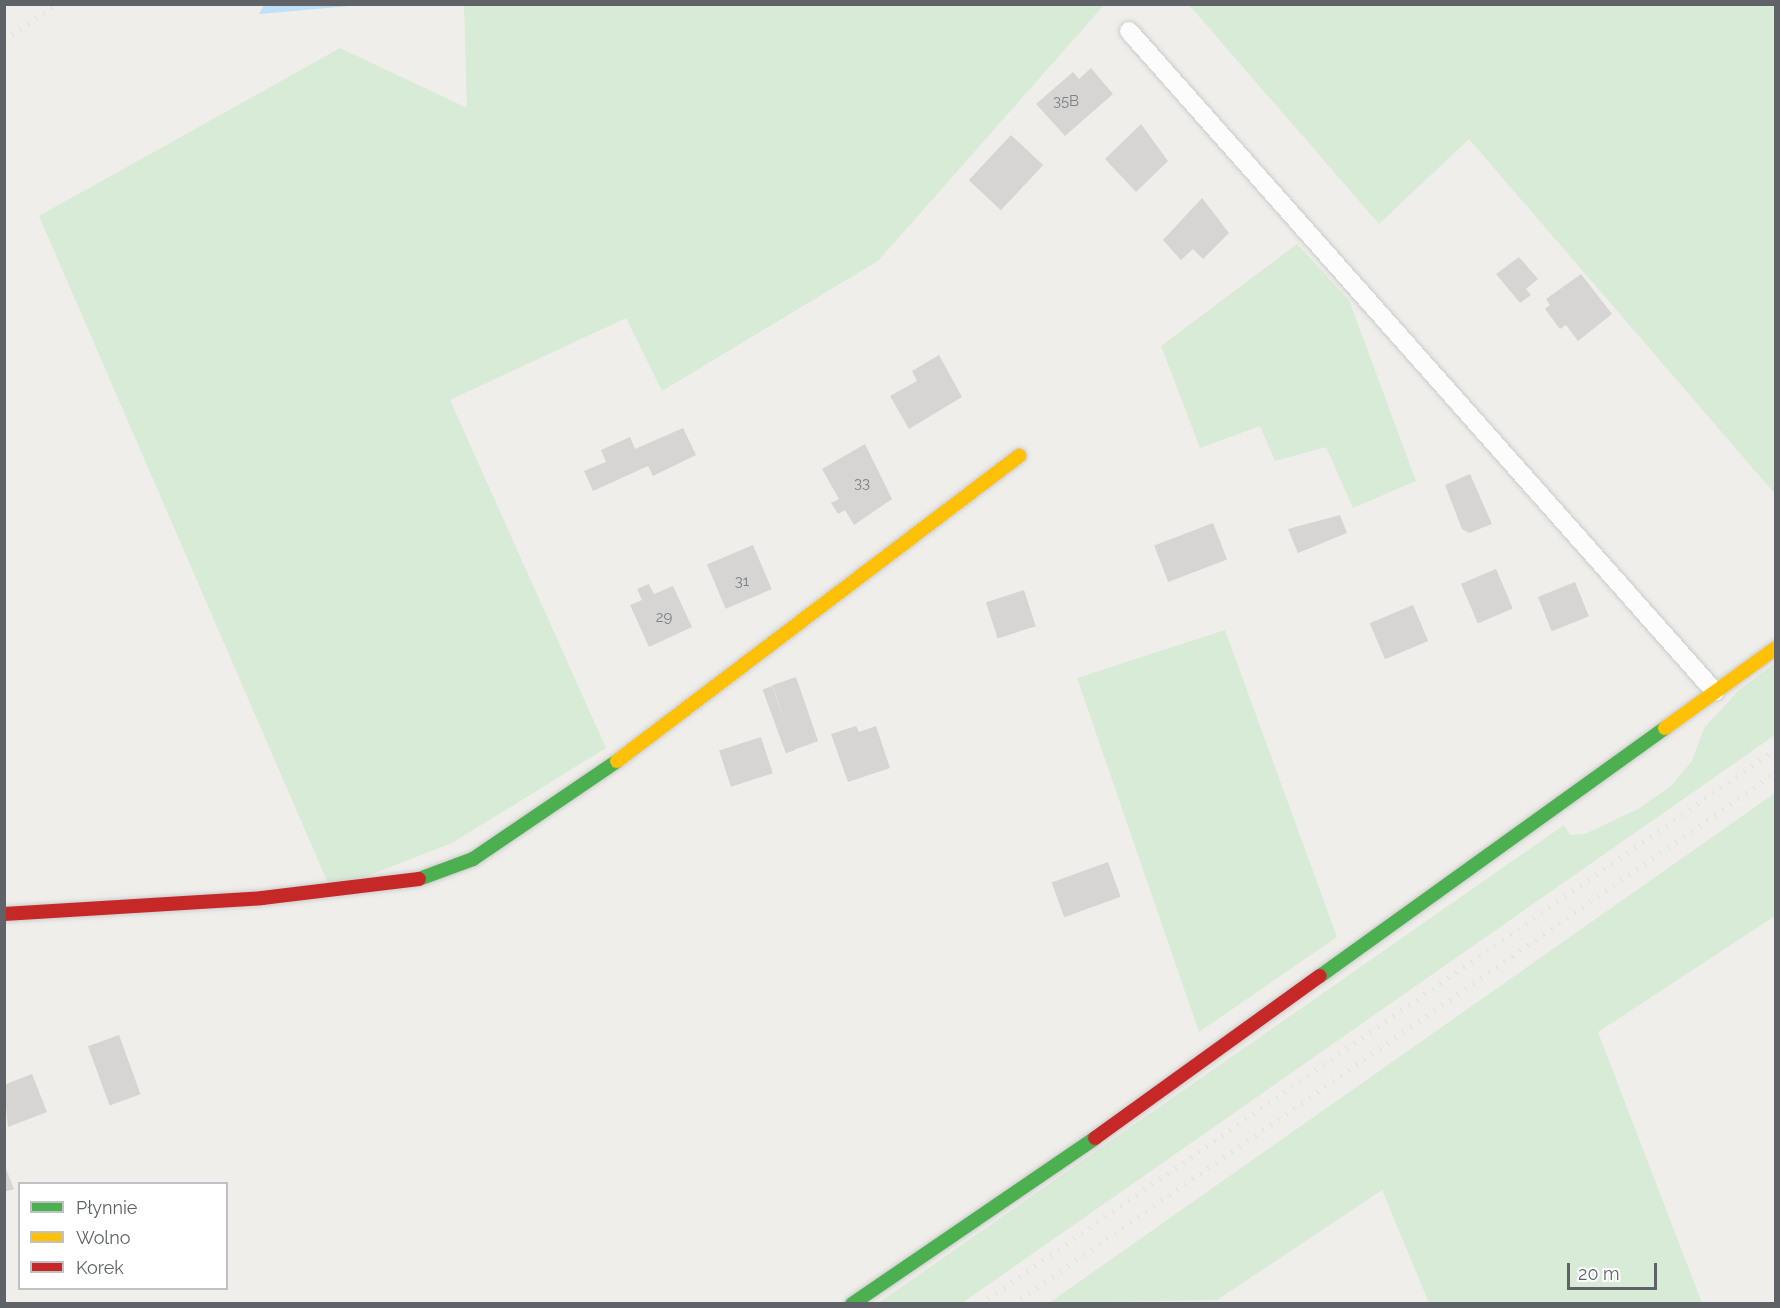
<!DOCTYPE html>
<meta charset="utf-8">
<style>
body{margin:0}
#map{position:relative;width:1780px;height:1308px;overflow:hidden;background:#efeeea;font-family:Raleway,sans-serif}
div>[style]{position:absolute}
.green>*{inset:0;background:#d8ebd6}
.water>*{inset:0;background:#bfe0f9}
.building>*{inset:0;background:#d6d5d3;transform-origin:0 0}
.roads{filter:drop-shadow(0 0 2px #cbcccc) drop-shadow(0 0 2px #cbcccc)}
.lane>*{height:18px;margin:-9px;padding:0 9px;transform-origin:9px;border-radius:9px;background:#fdfcfc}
.fast>*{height:14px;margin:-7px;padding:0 7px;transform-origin:7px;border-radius:7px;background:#4caf50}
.slow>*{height:14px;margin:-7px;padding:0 7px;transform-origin:7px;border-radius:7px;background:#ffc107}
.jam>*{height:14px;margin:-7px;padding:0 7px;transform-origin:7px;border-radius:7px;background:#c62828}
.rail>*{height:4.5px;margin-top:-2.25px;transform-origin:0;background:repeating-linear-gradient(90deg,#e4e4e4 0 1.5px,transparent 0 9.5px)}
span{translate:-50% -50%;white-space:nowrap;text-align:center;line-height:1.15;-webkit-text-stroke:4.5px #fff;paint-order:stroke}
.number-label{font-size:15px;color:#7e8184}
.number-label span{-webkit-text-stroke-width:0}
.frame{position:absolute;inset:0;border:6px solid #5f6368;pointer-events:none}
.legend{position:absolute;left:18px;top:1182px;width:210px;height:108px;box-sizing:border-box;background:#fff;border:2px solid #bfc1c3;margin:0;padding:8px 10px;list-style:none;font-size:18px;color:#5f6368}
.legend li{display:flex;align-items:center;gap:12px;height:30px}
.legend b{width:30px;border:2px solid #bfc1c3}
.scale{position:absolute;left:1567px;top:1263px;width:90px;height:27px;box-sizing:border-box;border:3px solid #5f6368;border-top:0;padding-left:8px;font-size:18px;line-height:21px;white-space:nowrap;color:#5f6368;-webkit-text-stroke:4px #fff;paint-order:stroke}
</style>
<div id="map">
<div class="green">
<i style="clip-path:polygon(464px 5px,1104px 5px,878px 261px,662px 391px,626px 318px,450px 400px,606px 748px,452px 843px,331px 890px,39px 216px,340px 48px,467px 108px)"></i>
<i style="clip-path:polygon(1189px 5px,1775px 5px,1775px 494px,1469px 139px,1379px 224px)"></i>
<i style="clip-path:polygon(1297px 244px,1349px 300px,1416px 481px,1353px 508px,1326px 447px,1275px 461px,1260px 426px,1200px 448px,1161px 346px)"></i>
<i style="clip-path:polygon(1225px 630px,1337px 937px,1199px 1032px,1077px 678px)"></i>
<i style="clip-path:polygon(1775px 663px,1775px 735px,962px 1303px,877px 1304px,1564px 825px,1570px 835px,1585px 834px,1638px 809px,1671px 786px,1692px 761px,1704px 728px,1738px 691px)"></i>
<i style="clip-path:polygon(1775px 793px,1775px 916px,1598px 1032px,1702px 1303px,1429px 1303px,1382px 1190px,1217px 1300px,1049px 1303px)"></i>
</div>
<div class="water">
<i style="clip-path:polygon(264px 5px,264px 4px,361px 5px,259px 14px)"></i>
</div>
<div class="building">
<i style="clip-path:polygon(1091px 68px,1113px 94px,1065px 136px,1036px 104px,1073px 72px,1079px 79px)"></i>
<i style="clip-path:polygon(1141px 124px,1168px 161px,1136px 192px,1105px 159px)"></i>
<i style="left:1011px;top:135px;width:44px;height:62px;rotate:43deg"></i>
<i style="clip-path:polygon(1202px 198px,1229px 233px,1203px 259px,1193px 249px,1181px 260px,1163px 240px)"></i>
<i style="clip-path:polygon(1519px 257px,1538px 279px,1526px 289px,1531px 295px,1520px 303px,1496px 274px)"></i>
<i style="clip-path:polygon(1581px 274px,1612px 314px,1578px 341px,1566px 325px,1560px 329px,1545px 309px,1550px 305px,1546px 299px)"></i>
<i style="clip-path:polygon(939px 355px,962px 397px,909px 429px,890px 396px,917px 381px,912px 371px)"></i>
<i style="clip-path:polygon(683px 428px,696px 455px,653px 476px,648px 466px,593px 491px,584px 471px,606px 462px,601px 450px,630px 437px,635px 449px)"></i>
<i style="clip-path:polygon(865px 444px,892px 499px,854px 525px,845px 510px,838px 514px,831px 503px,839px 499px,822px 469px)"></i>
<i style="clip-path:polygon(1470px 474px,1492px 524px,1469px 533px,1462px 529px,1445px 485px)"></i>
<i style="clip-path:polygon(1340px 515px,1347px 533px,1298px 553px,1288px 529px)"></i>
<i style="left:1213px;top:523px;width:39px;height:63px;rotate:69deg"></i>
<i style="left:753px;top:545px;width:48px;height:50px;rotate:67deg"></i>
<i style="left:1496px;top:569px;width:43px;height:38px;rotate:67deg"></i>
<i style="left:1575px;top:582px;width:37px;height:40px;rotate:68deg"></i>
<i style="clip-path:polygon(649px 584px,654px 594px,673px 586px,692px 627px,649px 647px,630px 605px,642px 600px,637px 589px)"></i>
<i style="left:1024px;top:590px;width:38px;height:40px;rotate:72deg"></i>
<i style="left:1413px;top:605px;width:39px;height:47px;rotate:67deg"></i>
<i style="left:796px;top:677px;width:68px;height:25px;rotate:71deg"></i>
<i style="left:772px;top:686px;width:68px;height:10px;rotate:70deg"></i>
<i style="clip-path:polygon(856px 726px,859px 732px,876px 726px,890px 768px,848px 782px,831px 734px)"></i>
<i style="left:761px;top:737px;width:38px;height:44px;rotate:72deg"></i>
<i style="left:1108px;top:862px;width:37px;height:60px;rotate:70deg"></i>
<i style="left:119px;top:1035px;width:63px;height:33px;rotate:70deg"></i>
<i style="clip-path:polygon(32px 1074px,47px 1112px,8px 1127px,4px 1085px)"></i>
<i style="clip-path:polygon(4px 1164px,14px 1189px,4px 1192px)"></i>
</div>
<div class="roads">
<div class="lane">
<i style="left:1129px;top:31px;width:883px;rotate:48.44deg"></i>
</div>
<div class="fast">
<i style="left:419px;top:879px;width:58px;rotate:-20.3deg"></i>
<i style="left:473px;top:859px;width:174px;rotate:-34.2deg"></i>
<i style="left:1320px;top:976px;width:425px;rotate:-35.7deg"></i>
<i style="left:852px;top:1304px;width:294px;rotate:-34.3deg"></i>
</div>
<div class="slow">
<i style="left:1665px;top:728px;width:137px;rotate:-35.8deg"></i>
<i style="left:617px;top:761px;width:505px;rotate:-37.19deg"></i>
</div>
<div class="jam">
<i style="left:4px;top:914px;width:258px;rotate:-3.5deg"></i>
<i style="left:262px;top:898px;width:158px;rotate:-6.9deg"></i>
<i style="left:1095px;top:1138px;width:277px;rotate:-35.8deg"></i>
</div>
</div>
<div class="rail">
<i style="left:4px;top:40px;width:64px;rotate:-34.2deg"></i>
<i style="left:980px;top:1304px;width:970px;rotate:-34.89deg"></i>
<i style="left:1013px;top:1304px;width:930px;rotate:-34.89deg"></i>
</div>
<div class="number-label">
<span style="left:1066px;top:102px">35B</span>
<span style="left:862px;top:484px">33</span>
<span style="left:742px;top:582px">31</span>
<span style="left:664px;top:618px">29</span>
</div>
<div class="frame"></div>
<ul class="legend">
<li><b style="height:8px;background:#4caf50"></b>Płynnie</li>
<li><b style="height:8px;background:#ffc107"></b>Wolno</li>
<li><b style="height:8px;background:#c62828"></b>Korek</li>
</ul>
<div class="scale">20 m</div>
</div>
